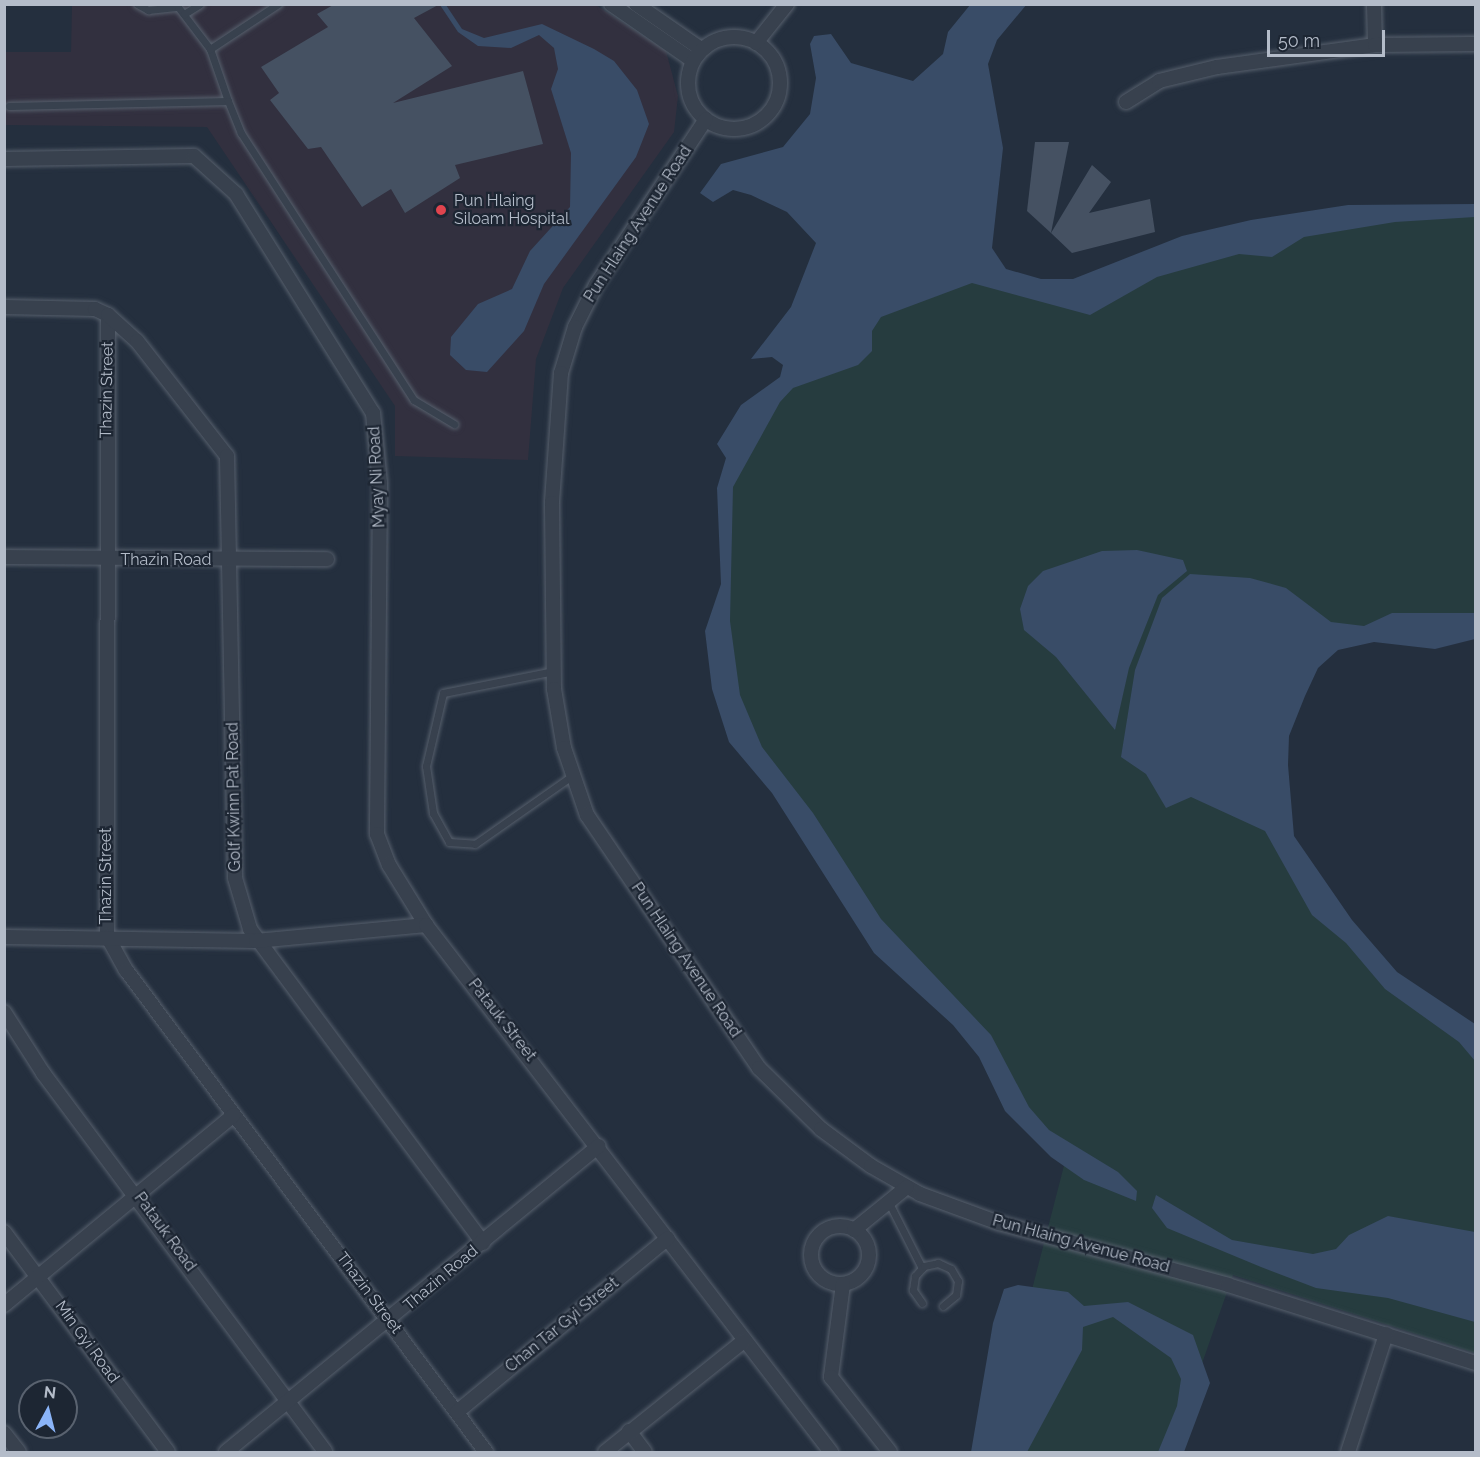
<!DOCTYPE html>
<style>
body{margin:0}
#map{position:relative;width:1480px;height:1457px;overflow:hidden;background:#242f3e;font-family:Raleway,sans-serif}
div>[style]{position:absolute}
.medical>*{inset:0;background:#32303f}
.green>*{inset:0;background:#263c3f}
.water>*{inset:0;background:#394c67}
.building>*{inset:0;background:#455162}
.roads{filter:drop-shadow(0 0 2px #565f6c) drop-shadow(0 0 2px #565f6c)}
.lane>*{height:7px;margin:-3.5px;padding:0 3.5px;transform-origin:3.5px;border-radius:3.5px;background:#38414e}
.street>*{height:14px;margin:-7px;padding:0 7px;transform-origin:7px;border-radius:7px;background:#38414e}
.street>.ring{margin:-7px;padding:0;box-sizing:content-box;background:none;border:14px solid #38414e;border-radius:50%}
.dots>*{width:16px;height:16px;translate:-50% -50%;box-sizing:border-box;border:3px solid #1d2633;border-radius:50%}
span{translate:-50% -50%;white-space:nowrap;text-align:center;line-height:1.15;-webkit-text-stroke:4.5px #1d2633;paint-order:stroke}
.poi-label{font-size:16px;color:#b4bcc9}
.left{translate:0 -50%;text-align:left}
.street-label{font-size:16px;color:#b4bcc9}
.frame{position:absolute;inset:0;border:6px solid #b4bcc9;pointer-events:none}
.north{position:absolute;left:18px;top:1379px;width:60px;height:60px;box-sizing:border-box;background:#1d2633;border:2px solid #59626f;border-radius:50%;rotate:7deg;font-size:16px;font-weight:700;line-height:24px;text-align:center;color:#b4bcc9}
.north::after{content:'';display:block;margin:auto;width:21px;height:27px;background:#8ab4f8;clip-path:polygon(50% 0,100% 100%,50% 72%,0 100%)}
.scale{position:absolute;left:1267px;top:30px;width:118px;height:27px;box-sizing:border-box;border:3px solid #b4bcc9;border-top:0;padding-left:8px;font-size:18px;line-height:21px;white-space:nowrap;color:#b4bcc9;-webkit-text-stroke:4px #1d2633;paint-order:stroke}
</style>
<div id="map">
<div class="medical">
<i style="clip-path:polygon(72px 5px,596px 5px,666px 51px,678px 96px,674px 132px,563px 288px,536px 359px,528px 460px,395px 456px,395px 406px,207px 127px,5px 125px,4px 52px,71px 52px)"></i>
</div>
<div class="green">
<i style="clip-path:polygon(1475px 211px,1475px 624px,1298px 642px,1270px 813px,1392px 981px,1475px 1034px,1475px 1353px,1233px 1275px,1171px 1452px,990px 1452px,1067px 1154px,1020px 1115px,969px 1033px,886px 940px,745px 740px,719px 644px,725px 493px,850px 263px,1082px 295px,1254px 234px)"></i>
</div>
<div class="water">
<i style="clip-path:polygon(1027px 4px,997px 40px,988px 64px,1003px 148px,992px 248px,1006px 269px,1041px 279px,1073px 279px,1182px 236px,1251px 220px,1348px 205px,1475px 204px,1475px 217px,1395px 222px,1304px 237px,1272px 257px,1239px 254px,1157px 277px,1090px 315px,972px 283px,881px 317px,872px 331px,872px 351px,858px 365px,793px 388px,780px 402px,733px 487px,730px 621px,740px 695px,762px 747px,813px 813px,881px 919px,991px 1035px,1029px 1107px,1049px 1130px,1118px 1172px,1137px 1191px,1136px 1201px,1084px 1180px,1051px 1157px,1005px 1111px,979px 1057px,953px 1025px,874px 953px,772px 793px,729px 742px,712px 689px,705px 631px,721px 584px,717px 488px,726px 458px,717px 444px,741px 405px,780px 377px,783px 365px,772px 357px,751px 359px,791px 307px,816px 243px,787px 212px,751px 195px,733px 190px,713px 202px,700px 193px,721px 164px,783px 147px,810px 114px,816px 78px,810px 44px,814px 36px,831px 34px,851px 63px,913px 81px,943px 54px,948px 32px,970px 5px)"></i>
<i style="clip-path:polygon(440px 5px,446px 5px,462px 29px,484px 38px,542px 24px,594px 49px,614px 61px,637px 90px,649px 124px,636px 157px,544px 284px,524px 331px,487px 372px,466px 370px,450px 355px,451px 337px,478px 304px,512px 289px,530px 251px,570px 207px,571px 153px,551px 89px,558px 69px,554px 48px,539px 35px,511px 48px,478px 46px,458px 32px)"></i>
<i style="clip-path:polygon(1137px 550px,1183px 560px,1187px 571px,1158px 595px,1129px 668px,1115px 730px,1056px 657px,1024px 630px,1020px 609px,1028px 586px,1043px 571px,1102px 551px)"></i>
<i style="clip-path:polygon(1190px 574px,1250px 578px,1286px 588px,1331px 622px,1364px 626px,1392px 613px,1475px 613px,1475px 639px,1435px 649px,1374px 642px,1338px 650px,1318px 668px,1305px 696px,1289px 736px,1288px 765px,1294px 836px,1352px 920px,1397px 972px,1475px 1024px,1475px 1061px,1459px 1042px,1385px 989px,1346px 943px,1312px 915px,1265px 831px,1191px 797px,1166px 808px,1146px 774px,1121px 757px,1135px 670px,1162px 598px)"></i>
<i style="clip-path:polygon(1156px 1195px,1232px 1240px,1313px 1254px,1336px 1249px,1349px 1235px,1388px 1216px,1475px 1232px,1475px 1322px,1388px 1298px,1316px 1288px,1261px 1267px,1167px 1228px,1152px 1208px)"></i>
<i style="clip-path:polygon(1018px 1285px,1068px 1292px,1084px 1306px,1128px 1302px,1193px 1335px,1210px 1383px,1184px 1452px,1158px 1452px,1177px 1406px,1181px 1379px,1171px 1358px,1113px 1317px,1083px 1327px,1082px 1350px,1027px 1452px,971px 1452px,993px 1323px,1004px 1289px)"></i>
</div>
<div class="building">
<i style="clip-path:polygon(335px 4px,440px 4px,414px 18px,452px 66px,393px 103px,523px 71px,543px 144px,455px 165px,460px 178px,405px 213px,391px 189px,362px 207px,321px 147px,308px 149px,270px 100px,279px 93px,261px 67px,328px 27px,317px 14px)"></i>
<i style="clip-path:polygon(1035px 142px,1069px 142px,1051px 233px,1027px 211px)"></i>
<i style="clip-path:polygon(1092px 165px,1111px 182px,1089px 213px,1150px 199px,1155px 232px,1072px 253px,1051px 233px)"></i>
</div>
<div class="roads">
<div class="lane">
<i style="left:137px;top:4px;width:13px;rotate:29deg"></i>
<i style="left:148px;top:10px;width:30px;rotate:-6deg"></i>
<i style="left:178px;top:7px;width:53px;rotate:52.7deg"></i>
<i style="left:210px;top:49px;width:55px;rotate:70.9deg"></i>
<i style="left:184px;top:14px;width:19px;rotate:-32deg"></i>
<i style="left:210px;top:49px;width:82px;rotate:-33.5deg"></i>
<i style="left:9px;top:106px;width:219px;rotate:-1.3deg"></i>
<i style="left:228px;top:101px;width:35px;rotate:68deg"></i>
<i style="left:241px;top:133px;width:318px;rotate:57.1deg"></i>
<i style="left:414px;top:400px;width:47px;rotate:31deg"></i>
<i style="left:554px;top:671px;width:113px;rotate:168.8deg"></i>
<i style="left:443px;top:693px;width:75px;rotate:103.1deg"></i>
<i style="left:426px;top:766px;width:48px;rotate:81.5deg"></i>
<i style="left:433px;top:813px;width:33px;rotate:61deg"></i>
<i style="left:449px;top:842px;width:26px;rotate:4deg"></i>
<i style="left:475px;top:844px;width:120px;rotate:-35.1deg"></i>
<i style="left:889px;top:1203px;width:73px;rotate:63.1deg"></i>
<i style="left:922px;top:1303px;width:16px;rotate:-125deg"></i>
<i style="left:913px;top:1290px;width:14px;rotate:-82deg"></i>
<i style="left:915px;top:1276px;width:13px;rotate:-48deg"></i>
<i style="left:924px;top:1266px;width:14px;rotate:-12deg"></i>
<i style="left:938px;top:1263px;width:14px;rotate:25deg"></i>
<i style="left:951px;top:1269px;width:14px;rotate:60deg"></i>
<i style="left:958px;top:1281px;width:14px;rotate:98deg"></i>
<i style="left:956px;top:1295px;width:17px;rotate:140deg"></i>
</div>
<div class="street">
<i style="left:611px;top:4px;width:98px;rotate:34.7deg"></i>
<i style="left:636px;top:4px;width:79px;rotate:34.7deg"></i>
<i style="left:1374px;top:4px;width:41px;rotate:88.6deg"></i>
<i class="ring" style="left:688px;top:37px;width:78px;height:78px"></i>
<i style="left:756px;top:43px;width:50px;rotate:-51.5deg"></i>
<i style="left:1126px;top:102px;width:39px;rotate:-32deg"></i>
<i style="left:1159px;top:81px;width:60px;rotate:-13.6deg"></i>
<i style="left:1217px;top:67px;width:160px;rotate:-7.9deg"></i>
<i style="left:1375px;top:45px;width:101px;rotate:-0.6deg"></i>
<i style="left:706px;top:119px;width:199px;rotate:123.5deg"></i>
<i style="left:596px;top:285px;width:47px;rotate:116.6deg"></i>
<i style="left:575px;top:327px;width:48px;rotate:106.9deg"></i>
<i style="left:561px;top:373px;width:130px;rotate:94deg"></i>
<i style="left:552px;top:503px;width:186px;rotate:89.4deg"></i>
<i style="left:554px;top:689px;width:60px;rotate:80.4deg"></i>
<i style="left:564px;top:748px;width:71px;rotate:71.1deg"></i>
<i style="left:587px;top:815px;width:306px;rotate:55.8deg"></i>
<i style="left:759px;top:1068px;width:87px;rotate:44.5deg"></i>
<i style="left:821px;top:1129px;width:62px;rotate:36.5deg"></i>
<i style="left:871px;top:1166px;width:56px;rotate:29.7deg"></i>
<i style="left:920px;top:1194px;width:84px;rotate:20.2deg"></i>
<i style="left:999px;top:1223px;width:237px;rotate:15.1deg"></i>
<i style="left:1228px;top:1285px;width:260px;rotate:17.5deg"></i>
<i style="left:4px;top:159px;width:190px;rotate:-0.9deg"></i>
<i style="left:194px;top:156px;width:57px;rotate:42.1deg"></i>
<i style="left:236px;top:194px;width:258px;rotate:58deg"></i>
<i style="left:373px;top:413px;width:70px;rotate:84.3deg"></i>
<i style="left:380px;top:483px;width:351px;rotate:90.5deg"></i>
<i style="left:377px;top:834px;width:33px;rotate:69deg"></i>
<i style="left:389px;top:865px;width:70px;rotate:58.3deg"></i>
<i style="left:4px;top:307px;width:91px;rotate:1.3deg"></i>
<i style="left:95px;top:309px;width:14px;rotate:25deg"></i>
<i style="left:108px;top:315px;width:621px;rotate:90.09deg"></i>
<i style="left:107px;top:936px;width:39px;rotate:61deg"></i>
<i style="left:126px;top:970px;width:602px;rotate:53.24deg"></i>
<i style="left:108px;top:315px;width:39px;rotate:42deg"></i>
<i style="left:137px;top:341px;width:146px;rotate:52deg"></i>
<i style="left:227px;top:456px;width:422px;rotate:88.9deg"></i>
<i style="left:235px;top:878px;width:53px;rotate:73.6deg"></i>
<i style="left:250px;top:929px;width:391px;rotate:53.4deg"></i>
<i style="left:4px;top:557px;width:323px;rotate:0.4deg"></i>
<i style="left:4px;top:937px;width:252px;rotate:0.9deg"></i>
<i style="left:256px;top:941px;width:171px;rotate:-5.4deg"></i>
<i style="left:426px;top:925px;width:665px;rotate:52.46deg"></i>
<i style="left:4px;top:1012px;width:72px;rotate:57.4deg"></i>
<i style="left:43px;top:1073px;width:472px;rotate:53.3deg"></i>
<i class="ring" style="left:811px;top:1226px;width:44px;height:44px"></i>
<i style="left:854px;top:1230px;width:68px;rotate:-39.1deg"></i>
<i style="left:4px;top:1232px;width:274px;rotate:53.3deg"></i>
<i style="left:843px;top:1284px;width:94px;rotate:97.4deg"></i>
<i style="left:831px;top:1377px;width:95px;rotate:51.8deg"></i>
<i style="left:4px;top:1305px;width:298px;rotate:-39.6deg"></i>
<i style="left:457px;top:1412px;width:273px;rotate:-39.5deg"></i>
<i style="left:629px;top:1431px;width:26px;rotate:53deg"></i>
<i style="left:4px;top:1433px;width:24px;rotate:52deg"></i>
<i style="left:226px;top:1452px;width:482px;rotate:-39.4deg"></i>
<i style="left:605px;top:1452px;width:179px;rotate:-38.7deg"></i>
<i style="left:1348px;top:1452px;width:124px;rotate:-72.1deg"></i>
</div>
</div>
<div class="dots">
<i style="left:441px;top:210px;background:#e0444e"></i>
</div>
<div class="poi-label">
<span class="left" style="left:454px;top:210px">Pun Hlaing<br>Siloam Hospital</span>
</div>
<div class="street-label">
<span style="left:638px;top:224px;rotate:-57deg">Pun Hlaing Avenue Road</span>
<span style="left:107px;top:390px;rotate:-89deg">Thazin Street</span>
<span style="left:377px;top:477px;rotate:-93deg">Myay Ni Road</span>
<span style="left:166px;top:560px">Thazin Road</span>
<span style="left:234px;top:797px;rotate:-91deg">Golf Kwinn Pat Road</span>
<span style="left:106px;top:876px;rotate:-90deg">Thazin Street</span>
<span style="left:686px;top:960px;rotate:56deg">Pun Hlaing Avenue Road</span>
<span style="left:502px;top:1020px;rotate:52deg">Patauk Street</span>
<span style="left:165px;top:1232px;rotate:54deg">Patauk Road</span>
<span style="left:1081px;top:1244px;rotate:15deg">Pun Hlaing Avenue Road</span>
<span style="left:441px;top:1278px;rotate:-40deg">Thazin Road</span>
<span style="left:369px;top:1293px;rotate:53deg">Thazin Street</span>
<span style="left:562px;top:1325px;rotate:-39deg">Chan Tar Gyi Street</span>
<span style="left:87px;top:1342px;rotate:54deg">Min Gyi Road</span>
</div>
<div class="frame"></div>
<div class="north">N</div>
<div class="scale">50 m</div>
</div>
